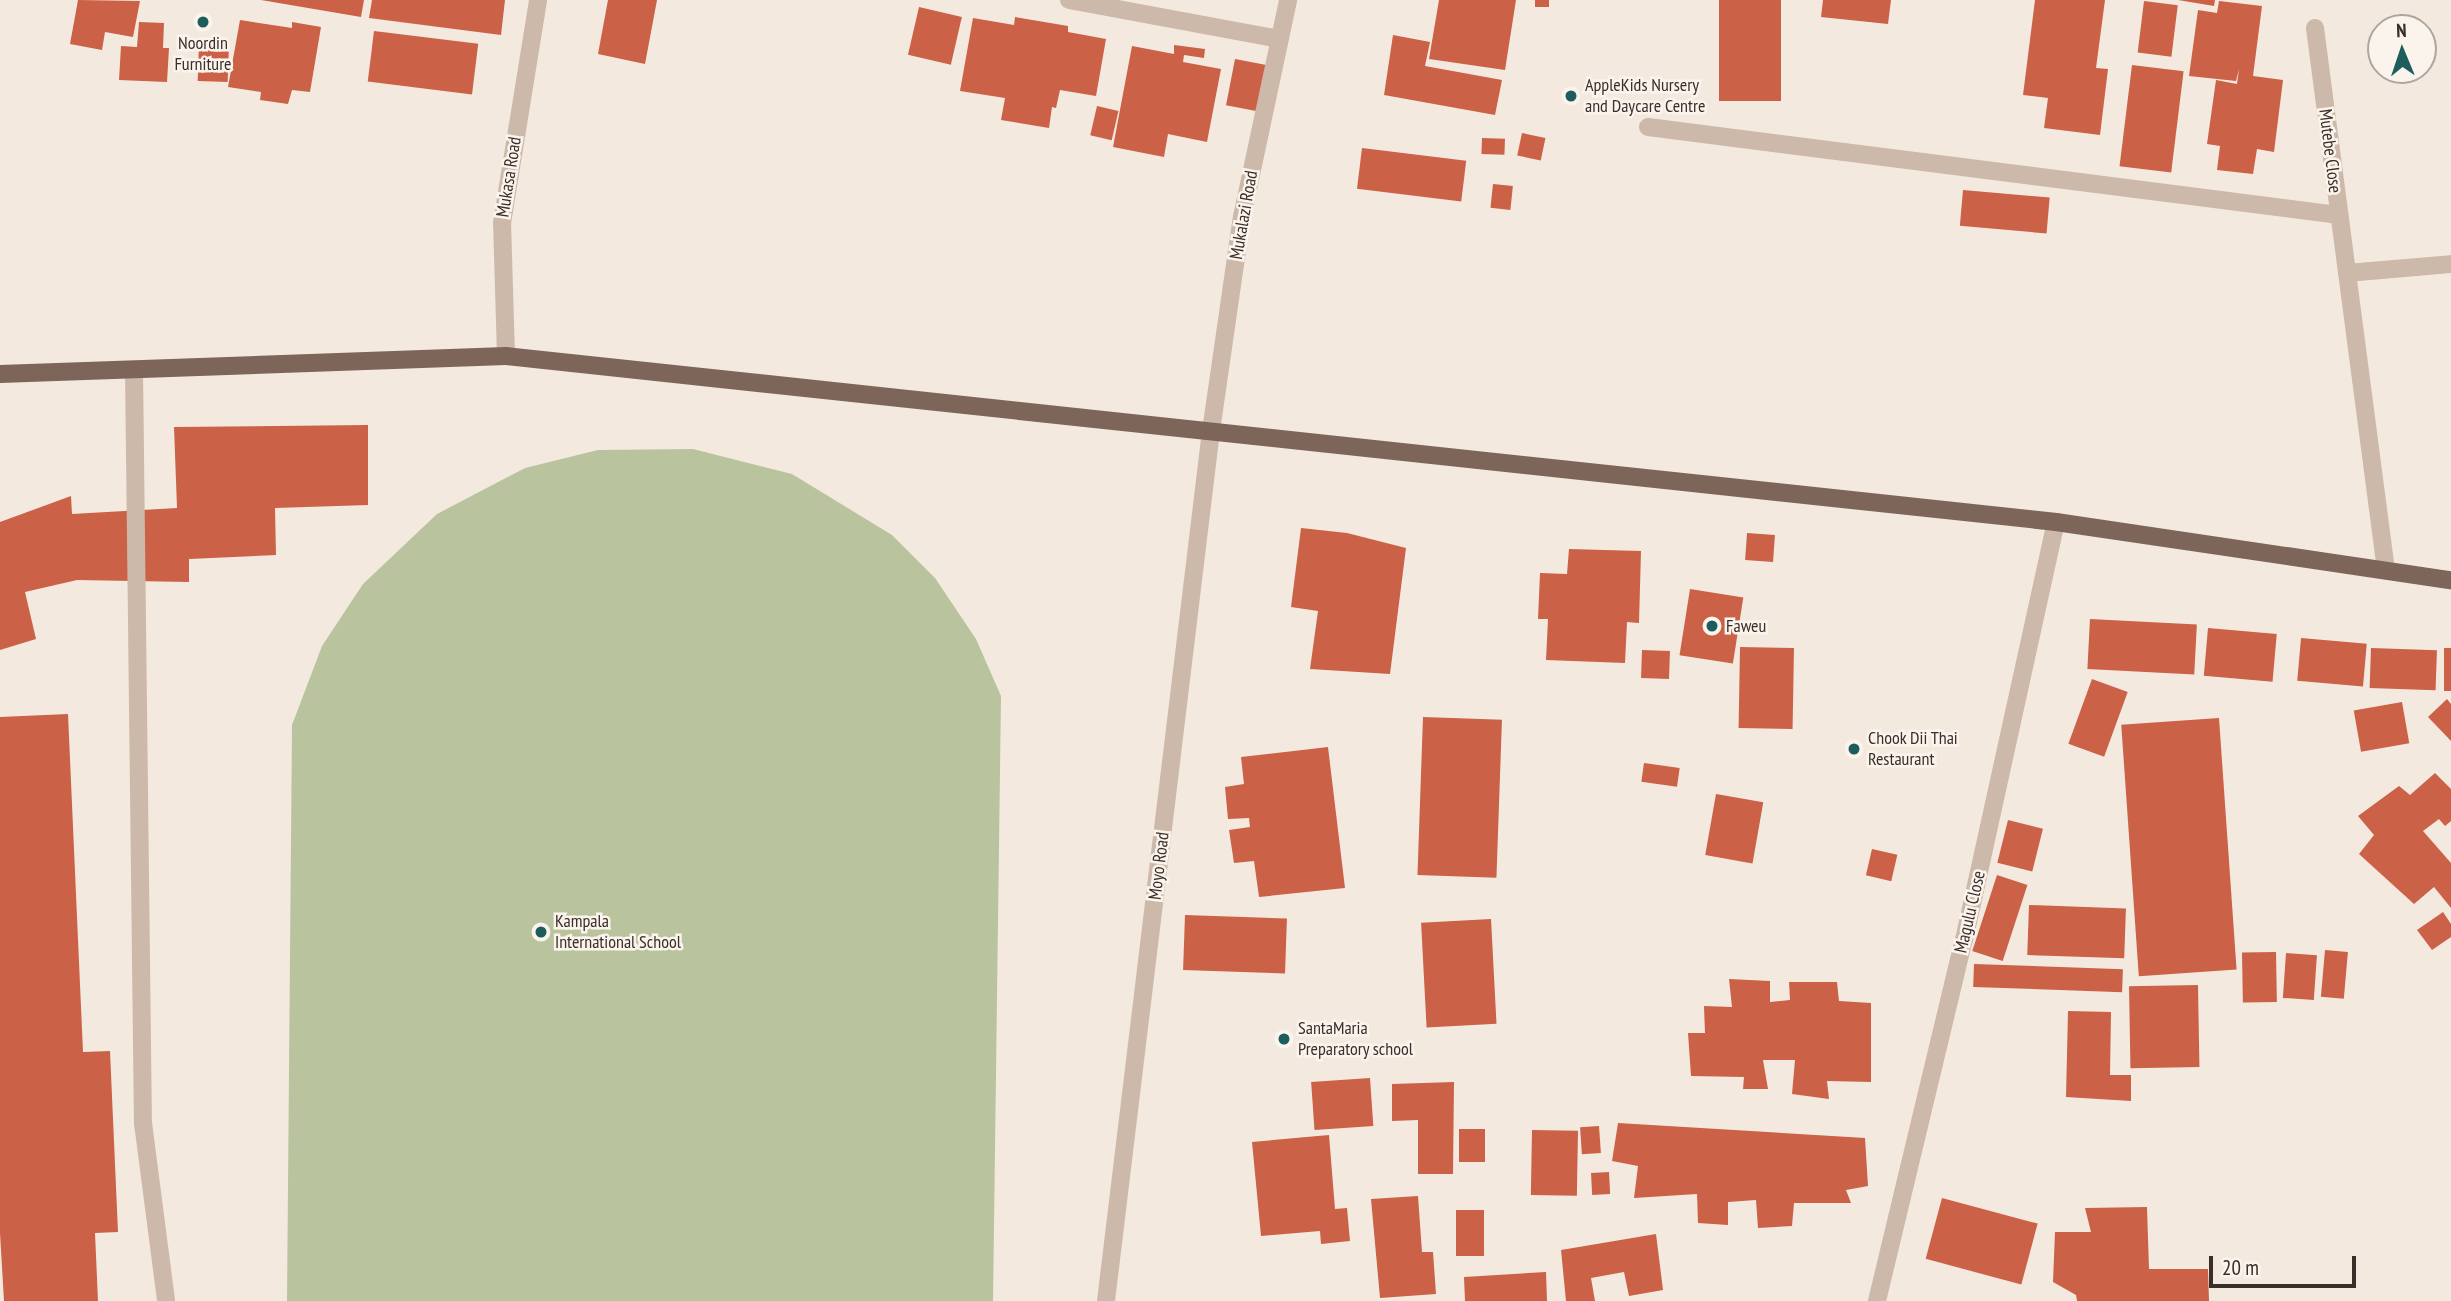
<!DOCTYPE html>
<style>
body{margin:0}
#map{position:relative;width:2451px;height:1301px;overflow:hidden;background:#f4e9df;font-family:"PT Sans Narrow",sans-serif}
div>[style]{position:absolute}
.green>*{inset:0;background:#b9c49e}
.building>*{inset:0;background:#cb6146;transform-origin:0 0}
.minor>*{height:18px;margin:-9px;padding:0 9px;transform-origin:9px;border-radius:9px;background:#cdb9aa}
.major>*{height:18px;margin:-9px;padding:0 9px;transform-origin:9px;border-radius:9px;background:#7d655a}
.dots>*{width:19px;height:19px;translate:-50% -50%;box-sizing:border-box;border:4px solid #fbf4ec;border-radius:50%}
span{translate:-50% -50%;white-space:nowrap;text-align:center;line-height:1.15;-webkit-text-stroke:5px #fbf4ec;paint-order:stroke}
.poi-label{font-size:18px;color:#3a2e2a}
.left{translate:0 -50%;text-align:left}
.street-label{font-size:18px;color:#3a2e2a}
.north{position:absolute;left:2367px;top:14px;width:70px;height:70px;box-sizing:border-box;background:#fbf4ec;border:2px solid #aea59e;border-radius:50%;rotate:358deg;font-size:19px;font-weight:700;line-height:28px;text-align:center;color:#3a2e2a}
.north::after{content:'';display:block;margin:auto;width:24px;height:32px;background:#1d5d5e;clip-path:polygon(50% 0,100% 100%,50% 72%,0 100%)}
.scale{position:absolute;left:2209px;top:1256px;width:147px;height:32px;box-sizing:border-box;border:4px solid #3a2e2a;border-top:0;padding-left:9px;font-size:21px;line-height:24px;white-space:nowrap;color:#3a2e2a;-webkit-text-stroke:5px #fbf4ec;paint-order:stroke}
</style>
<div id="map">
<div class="green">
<i style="clip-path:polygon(693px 449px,792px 474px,892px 535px,935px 578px,976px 639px,1001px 696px,993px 1301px,287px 1301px,292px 725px,322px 646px,363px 584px,437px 514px,525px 468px,598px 450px)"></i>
</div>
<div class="building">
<i style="clip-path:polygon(78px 0,140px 1px,133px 37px,105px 32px,102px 50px,70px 44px)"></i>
<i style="clip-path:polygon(261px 0,364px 0,361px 17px)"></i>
<i style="clip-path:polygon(372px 0,505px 0,501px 35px,369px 18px)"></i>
<i style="clip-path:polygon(608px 0,657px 0,645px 64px,598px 54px)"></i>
<i style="clip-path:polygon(1439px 0,1516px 0,1505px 70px,1429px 59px)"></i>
<i style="left:1535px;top:0;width:14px;height:7px"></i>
<i style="left:1719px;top:0;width:62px;height:101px"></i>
<i style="clip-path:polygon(1823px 0,1891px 0,1888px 24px,1821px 17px)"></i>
<i style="clip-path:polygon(2035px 0,2105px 0,2096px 68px,2108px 69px,2100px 135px,2044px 128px,2048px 98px,2023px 95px)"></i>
<i style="clip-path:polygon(2178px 0,2215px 0,2214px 6px)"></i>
<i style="left:2144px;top:1px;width:34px;height:52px;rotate:7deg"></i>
<i style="clip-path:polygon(2219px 1px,2262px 6px,2253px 76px,2283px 80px,2274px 152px,2257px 149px,2253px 174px,2217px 170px,2220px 146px,2207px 144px,2216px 80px,2237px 84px,2239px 69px,2236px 81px,2189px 76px,2198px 10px,2217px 13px)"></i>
<i style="left:919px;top:7px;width:44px;height:49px;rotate:13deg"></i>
<i style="clip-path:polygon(1015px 17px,1068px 26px,1068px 32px,1106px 39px,1096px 96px,1060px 90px,1056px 108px,1052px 107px,1049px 128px,1001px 120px,1005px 98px,960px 91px,973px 18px,1014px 25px)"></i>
<i style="clip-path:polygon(240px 20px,292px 28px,292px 22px,321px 27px,310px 92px,292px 90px,288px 104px,260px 100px,261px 92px,228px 87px)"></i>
<i style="clip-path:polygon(139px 22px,164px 23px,163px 48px,169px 48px,167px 82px,119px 80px,121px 46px,137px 47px)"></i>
<i style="left:374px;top:31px;width:105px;height:51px;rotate:7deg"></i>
<i style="clip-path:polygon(1393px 35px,1430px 42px,1425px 66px,1502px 80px,1495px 115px,1384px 95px)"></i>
<i style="left:199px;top:43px;width:30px;height:38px;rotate:2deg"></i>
<i style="clip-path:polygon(1174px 45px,1205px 49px,1204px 58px,1184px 55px,1183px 62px,1221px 69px,1207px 142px,1168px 134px,1164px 157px,1113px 147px,1132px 46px,1174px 54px)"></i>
<i style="left:1235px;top:59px;width:36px;height:47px;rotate:11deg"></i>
<i style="left:2132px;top:65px;width:52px;height:102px;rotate:7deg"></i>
<i style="left:1097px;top:106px;width:22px;height:30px;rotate:13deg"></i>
<i style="left:1522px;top:133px;width:24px;height:23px;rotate:12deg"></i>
<i style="left:1482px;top:138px;width:23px;height:16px;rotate:2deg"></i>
<i style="left:1362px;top:148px;width:105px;height:41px;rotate:7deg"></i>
<i style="left:1493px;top:184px;width:20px;height:24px;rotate:6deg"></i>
<i style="left:1963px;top:190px;width:87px;height:36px;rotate:5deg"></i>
<i style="clip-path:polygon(368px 425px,368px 505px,275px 508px,276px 555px,189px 559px,189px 582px,77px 580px,25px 592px,36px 639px,0 650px,0 522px,71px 496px,72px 514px,177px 508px,174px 427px)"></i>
<i style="clip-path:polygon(1301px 528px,1347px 533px,1406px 548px,1390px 674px,1310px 669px,1318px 611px,1291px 607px)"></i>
<i style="left:1747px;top:533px;width:28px;height:27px;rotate:4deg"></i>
<i style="clip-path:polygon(1569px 549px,1641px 551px,1639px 623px,1627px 622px,1625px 663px,1546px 660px,1548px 619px,1538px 619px,1540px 573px,1567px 574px)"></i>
<i style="left:1690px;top:589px;width:54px;height:67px;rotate:9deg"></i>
<i style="left:2090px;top:619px;width:107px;height:50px;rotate:3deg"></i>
<i style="left:2208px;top:628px;width:69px;height:48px;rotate:5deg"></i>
<i style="left:2301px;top:638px;width:66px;height:43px;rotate:5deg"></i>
<i style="left:1740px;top:647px;width:54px;height:81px;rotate:1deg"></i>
<i style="left:2371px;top:648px;width:66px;height:40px;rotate:2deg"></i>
<i style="left:2444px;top:648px;width:7px;height:43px"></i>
<i style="left:1642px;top:650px;width:28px;height:28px;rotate:2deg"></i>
<i style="left:2092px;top:679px;width:38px;height:69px;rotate:20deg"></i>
<i style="clip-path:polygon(2447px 699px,2451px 704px,2451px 741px,2428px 717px)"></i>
<i style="left:2402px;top:702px;width:42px;height:49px;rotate:80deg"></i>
<i style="clip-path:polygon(68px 714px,83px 1052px,110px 1051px,118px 1232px,95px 1233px,98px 1301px,4px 1301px,0 1233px,0 717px)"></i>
<i style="left:1423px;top:717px;width:79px;height:158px;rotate:2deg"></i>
<i style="left:2219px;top:718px;width:252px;height:98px;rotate:86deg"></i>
<i style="clip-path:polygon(1328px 747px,1345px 888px,1259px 897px,1254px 861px,1234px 863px,1229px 830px,1250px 827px,1249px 818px,1228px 819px,1225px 787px,1244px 784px,1241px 757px)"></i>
<i style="left:1644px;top:763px;width:36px;height:19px;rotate:8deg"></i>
<i style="clip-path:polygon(2435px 773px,2451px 789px,2451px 821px,2445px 826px,2439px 819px,2423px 831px,2451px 863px,2451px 908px,2434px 887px,2414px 904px,2359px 854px,2374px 835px,2358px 816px,2399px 786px,2410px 795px)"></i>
<i style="left:1716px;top:794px;width:48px;height:62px;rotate:10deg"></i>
<i style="left:2008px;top:820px;width:36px;height:44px;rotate:14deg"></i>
<i style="left:1872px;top:849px;width:26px;height:27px;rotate:13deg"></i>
<i style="left:1997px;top:875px;width:32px;height:80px;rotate:18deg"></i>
<i style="left:2029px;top:905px;width:97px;height:50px;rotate:2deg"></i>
<i style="clip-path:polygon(2443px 912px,2451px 924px,2451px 937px,2432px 950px,2417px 930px)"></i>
<i style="left:1185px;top:915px;width:102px;height:55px;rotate:2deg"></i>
<i style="left:1491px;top:919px;width:105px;height:70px;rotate:87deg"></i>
<i style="left:2325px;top:950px;width:23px;height:47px;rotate:5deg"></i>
<i style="left:2276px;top:952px;width:50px;height:34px;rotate:89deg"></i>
<i style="left:2286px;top:953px;width:31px;height:45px;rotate:4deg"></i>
<i style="left:1974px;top:964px;width:149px;height:23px;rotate:2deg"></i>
<i style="clip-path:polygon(1729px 979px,1770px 981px,1770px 1002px,1790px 1000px,1789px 982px,1837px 982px,1839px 1001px,1871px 1003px,1871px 1082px,1827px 1081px,1829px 1099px,1792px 1094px,1795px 1060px,1763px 1060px,1768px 1089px,1743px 1089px,1744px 1077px,1691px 1076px,1688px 1033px,1705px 1033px,1704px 1006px,1732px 1007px)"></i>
<i style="left:2198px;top:985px;width:82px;height:69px;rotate:89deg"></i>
<i style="clip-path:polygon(2068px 1011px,2111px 1012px,2110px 1075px,2131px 1075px,2131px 1101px,2066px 1097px)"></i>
<i style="left:1370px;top:1078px;width:48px;height:59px;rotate:86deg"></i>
<i style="clip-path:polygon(1454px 1082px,1453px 1174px,1418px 1174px,1418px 1120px,1392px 1121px,1392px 1084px)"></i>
<i style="clip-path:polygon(1618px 1123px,1865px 1138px,1868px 1186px,1846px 1190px,1851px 1203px,1794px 1203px,1792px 1226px,1758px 1228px,1756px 1200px,1728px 1202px,1728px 1225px,1698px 1223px,1697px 1194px,1634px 1198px,1638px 1166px,1612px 1161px)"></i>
<i style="left:1599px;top:1126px;width:27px;height:19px;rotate:86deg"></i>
<i style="left:1459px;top:1129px;width:26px;height:33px"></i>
<i style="left:1532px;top:1130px;width:46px;height:65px;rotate:1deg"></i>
<i style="clip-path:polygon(1329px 1135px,1335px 1209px,1347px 1208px,1350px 1241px,1321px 1244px,1320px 1231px,1261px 1236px,1252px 1142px)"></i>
<i style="left:1609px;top:1172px;width:22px;height:18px;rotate:87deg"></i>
<i style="clip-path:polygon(1418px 1196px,1422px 1252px,1433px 1252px,1436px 1294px,1380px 1298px,1371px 1199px)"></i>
<i style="left:1942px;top:1198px;width:99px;height:63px;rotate:15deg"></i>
<i style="clip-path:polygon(2147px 1207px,2149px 1269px,2208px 1269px,2209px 1301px,2077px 1301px,2076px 1295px,2053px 1282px,2055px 1232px,2091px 1232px,2085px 1208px)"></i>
<i style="left:1456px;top:1210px;width:28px;height:46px"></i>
<i style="clip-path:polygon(1656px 1234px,1663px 1290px,1629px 1296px,1624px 1272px,1591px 1278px,1595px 1301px,1566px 1301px,1561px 1250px)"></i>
<i style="clip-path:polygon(1546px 1272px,1547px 1301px,1465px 1301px,1464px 1277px)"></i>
</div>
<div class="minor">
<i style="left:1069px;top:0;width:214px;rotate:10.5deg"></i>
<i style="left:2315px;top:28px;width:547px;rotate:82.54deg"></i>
<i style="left:1648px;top:127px;width:697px;rotate:7.26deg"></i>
<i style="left:2347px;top:273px;width:104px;rotate:-4.9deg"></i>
<i style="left:506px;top:356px;width:133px;rotate:-91.7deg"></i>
<i style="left:502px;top:223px;width:226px;rotate:-80.8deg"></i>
<i style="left:134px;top:370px;width:753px;rotate:89.32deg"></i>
<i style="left:143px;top:1123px;width:179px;rotate:82.6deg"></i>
<i style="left:1106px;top:1301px;width:876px;rotate:-83.12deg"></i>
<i style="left:1211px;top:431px;width:216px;rotate:-81.8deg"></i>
<i style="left:1242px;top:217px;width:222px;rotate:-78deg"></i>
<i style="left:1877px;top:1301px;width:371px;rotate:-76.5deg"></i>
<i style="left:1964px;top:940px;width:428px;rotate:-77.6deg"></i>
</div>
<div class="major">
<i style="left:0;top:374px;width:506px;rotate:-2.04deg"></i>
<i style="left:506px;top:356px;width:1559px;rotate:6.11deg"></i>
<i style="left:2056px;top:522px;width:399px;rotate:8.4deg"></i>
</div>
<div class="dots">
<i style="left:203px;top:22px;background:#1d5d5e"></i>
<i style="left:1571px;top:96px;background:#1d5d5e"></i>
<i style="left:1712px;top:626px;background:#1d5d5e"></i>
<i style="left:1854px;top:749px;background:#1d5d5e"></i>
<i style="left:541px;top:932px;background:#1d5d5e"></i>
<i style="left:1284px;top:1039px;background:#1d5d5e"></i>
</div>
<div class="poi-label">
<span style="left:203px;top:54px">Noordin<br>Furniture</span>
<span class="left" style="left:1585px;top:96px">AppleKids Nursery<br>and Daycare Centre</span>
<span class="left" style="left:1726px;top:626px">Faweu</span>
<span class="left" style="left:1868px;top:749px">Chook Dii Thai<br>Restaurant</span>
<span class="left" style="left:555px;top:932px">Kampala<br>International School</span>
<span class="left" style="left:1298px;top:1039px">SantaMaria<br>Preparatory school</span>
</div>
<div class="street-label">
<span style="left:2330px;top:151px;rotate:83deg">Mutebe Close</span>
<span style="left:509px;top:177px;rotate:-81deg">Mukasa Road</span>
<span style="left:1244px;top:215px;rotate:-80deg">Mukalazi Road</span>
<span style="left:1159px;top:866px;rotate:-83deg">Moyo Road</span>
<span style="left:1970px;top:912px;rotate:-77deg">Magulu Close</span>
</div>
<div class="north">N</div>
<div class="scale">20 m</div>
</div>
